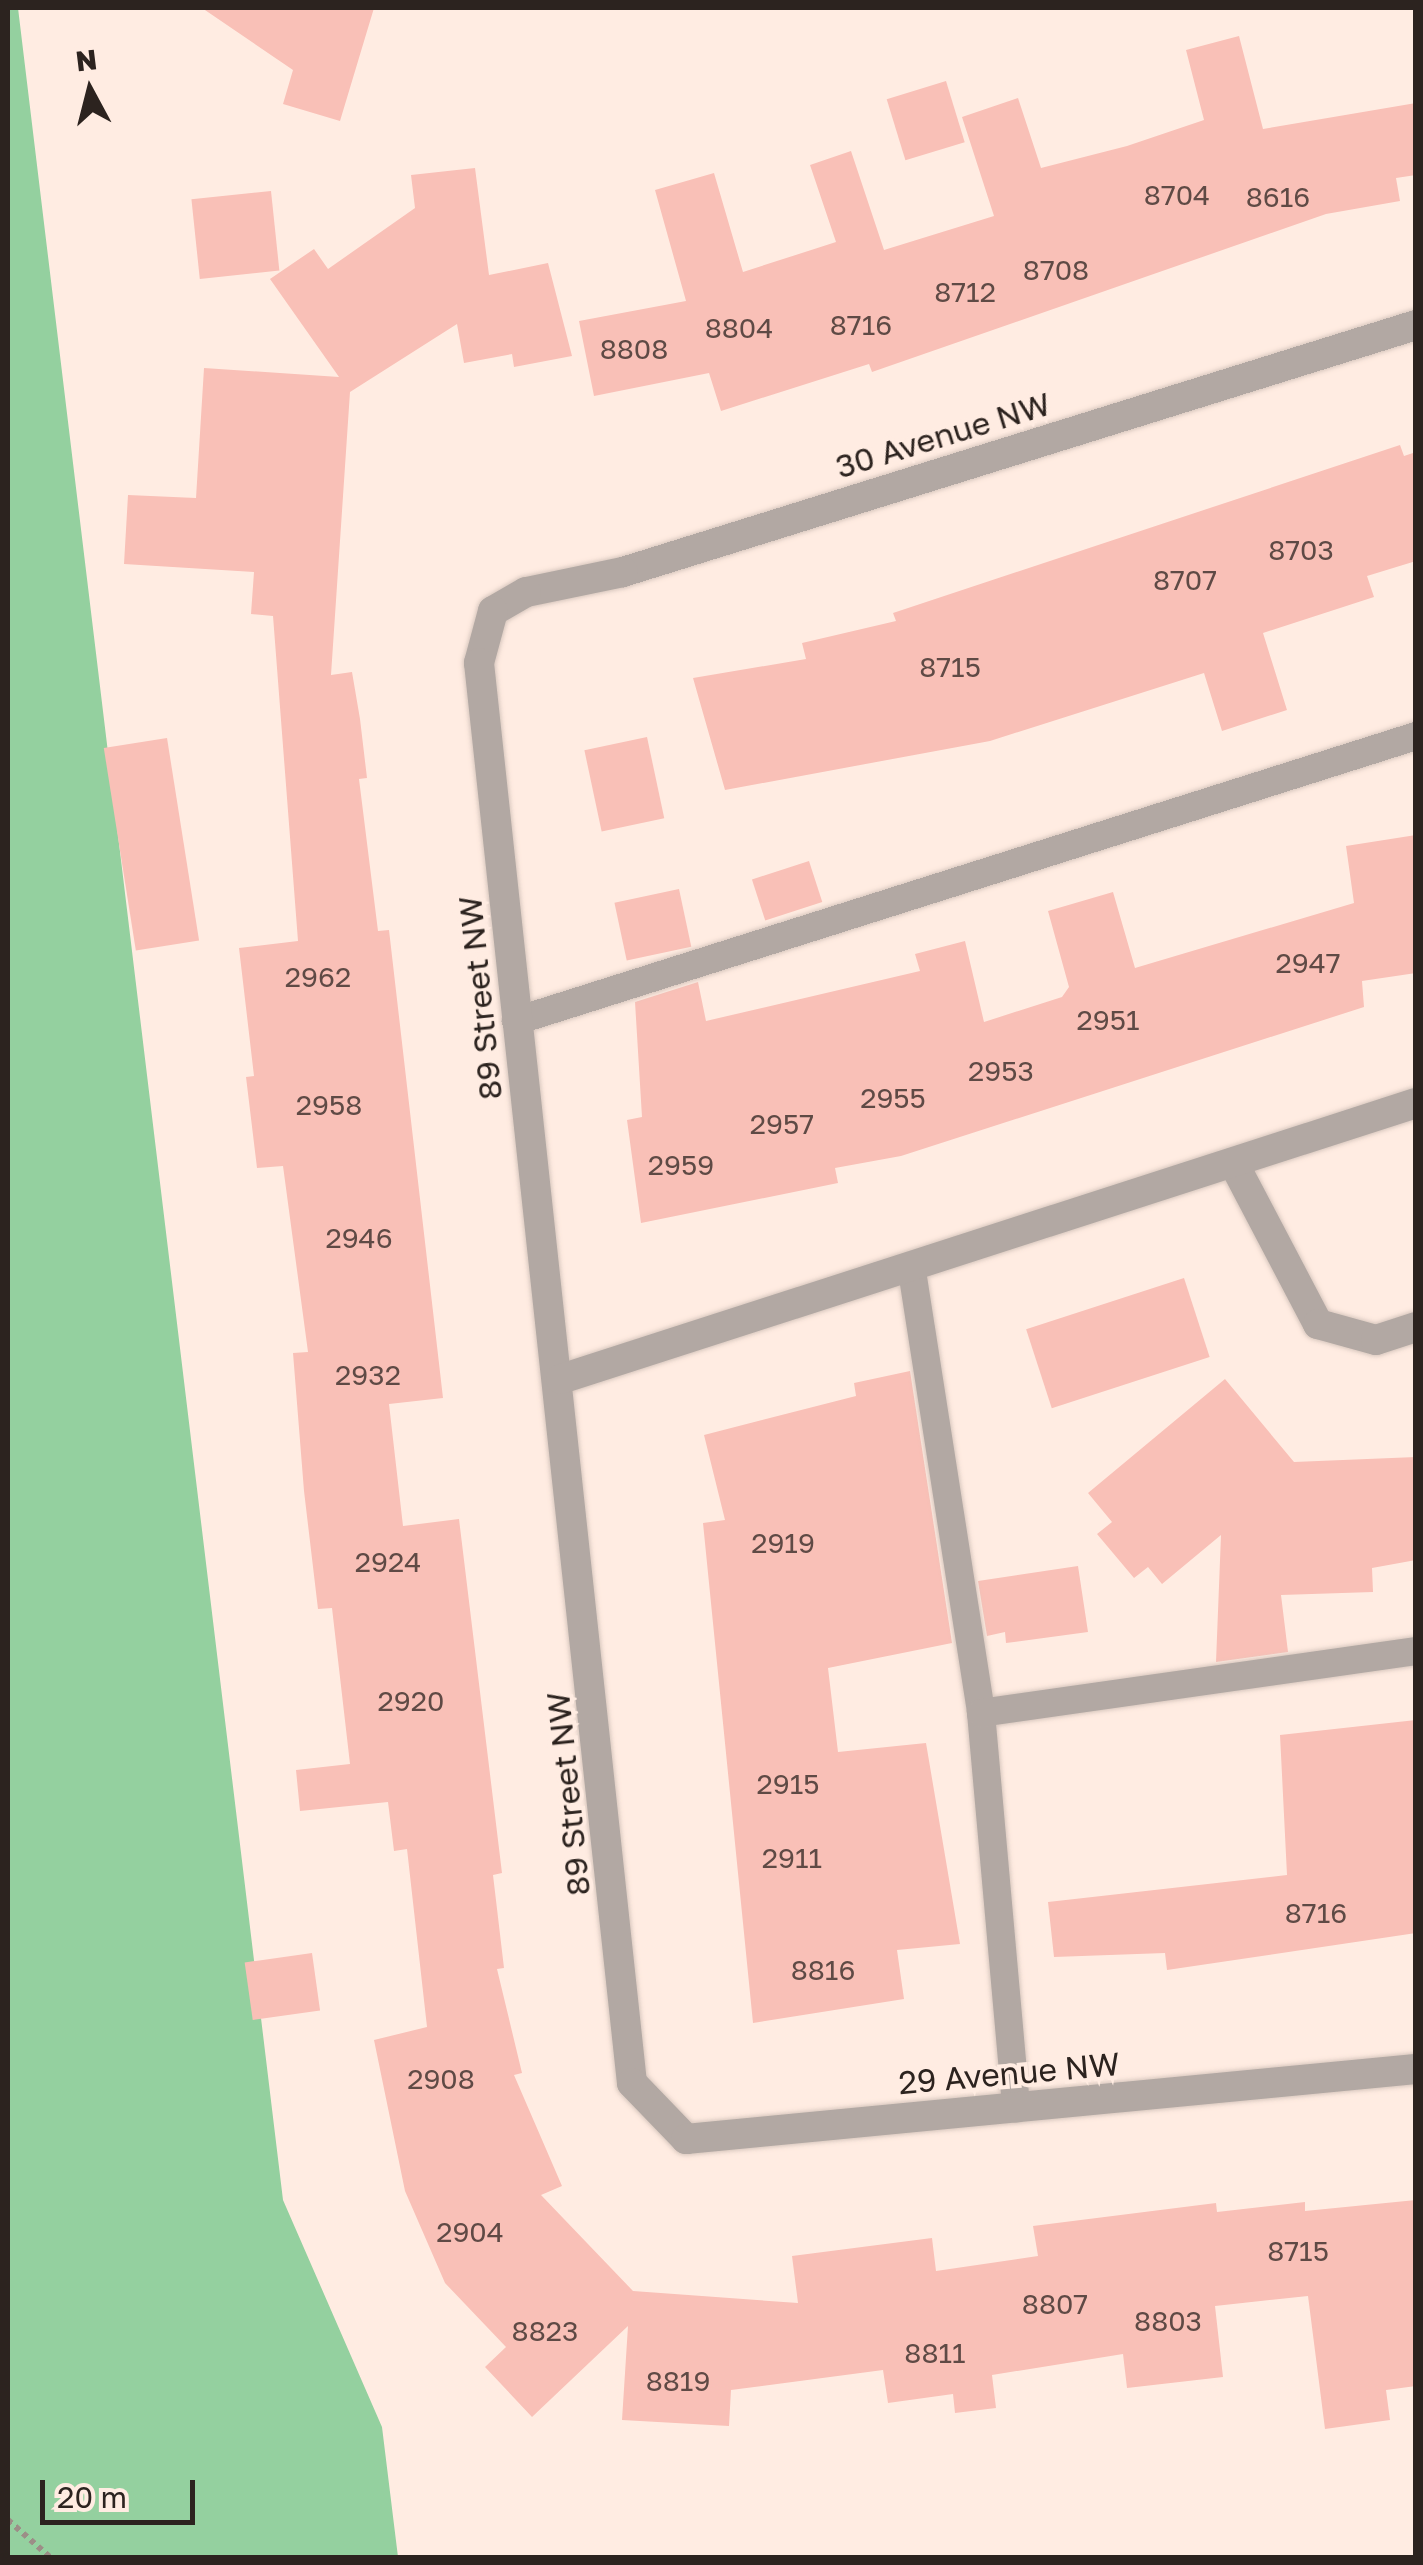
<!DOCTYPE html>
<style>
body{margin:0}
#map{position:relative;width:1423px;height:2565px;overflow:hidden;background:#ffece2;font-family:"Golos Text",sans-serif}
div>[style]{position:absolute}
.green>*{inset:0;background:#94d09f}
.building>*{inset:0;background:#f9c0b7;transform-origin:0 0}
.path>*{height:6px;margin-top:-3px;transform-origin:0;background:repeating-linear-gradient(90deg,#9c8e87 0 5px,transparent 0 10px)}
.roads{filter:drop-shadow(0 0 2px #d9c8bf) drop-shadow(0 0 2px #d9c8bf)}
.service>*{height:28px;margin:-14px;padding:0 14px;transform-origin:14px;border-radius:14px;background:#b2a8a3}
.minor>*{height:30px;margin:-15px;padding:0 15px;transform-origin:15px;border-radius:15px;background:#b2a8a3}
span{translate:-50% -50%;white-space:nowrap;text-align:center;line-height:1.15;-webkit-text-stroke:8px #ffece2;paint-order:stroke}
.number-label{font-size:28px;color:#5f4a45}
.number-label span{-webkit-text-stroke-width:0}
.street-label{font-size:32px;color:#2c231f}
.frame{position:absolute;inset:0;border:10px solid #2c231f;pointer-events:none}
.north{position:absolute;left:40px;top:40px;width:100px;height:100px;-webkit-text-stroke:8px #ffece2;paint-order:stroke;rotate:353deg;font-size:28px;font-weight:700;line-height:40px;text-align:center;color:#2c231f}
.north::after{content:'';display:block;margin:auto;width:35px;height:45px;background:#2c231f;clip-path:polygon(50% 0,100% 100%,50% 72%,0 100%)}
.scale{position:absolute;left:40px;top:2480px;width:155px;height:45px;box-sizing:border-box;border:5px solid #2c231f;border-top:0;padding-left:12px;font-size:30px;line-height:35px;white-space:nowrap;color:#2c231f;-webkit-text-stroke:8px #ffece2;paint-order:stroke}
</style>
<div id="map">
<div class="green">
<i style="clip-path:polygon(8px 8px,18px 8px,283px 2200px,382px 2427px,398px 2557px,8px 2558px)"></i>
</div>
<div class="building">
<i style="clip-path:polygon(202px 8px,374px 8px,340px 121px,283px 104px,293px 70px)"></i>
<i style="clip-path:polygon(1239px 36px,1263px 129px,1416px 103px,1416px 175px,1396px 178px,1400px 201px,1326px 214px,872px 372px,869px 364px,721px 411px,709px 373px,594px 396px,579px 321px,686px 301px,655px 190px,714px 173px,743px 272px,836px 242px,810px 165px,851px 151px,884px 250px,994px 216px,962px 117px,1018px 98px,1041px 168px,1127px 146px,1204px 120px,1186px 50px)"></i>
<i style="left:946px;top:81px;width:64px;height:62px;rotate:73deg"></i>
<i style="clip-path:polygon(475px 168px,489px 275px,548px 263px,572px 356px,514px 367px,512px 354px,464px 363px,457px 324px,350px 392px,331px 675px,352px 672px,360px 719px,367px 778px,359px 779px,378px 931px,389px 930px,443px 1398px,389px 1404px,403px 1526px,459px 1519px,502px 1873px,493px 1875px,504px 1968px,497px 1969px,522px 2073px,514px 2075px,562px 2186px,541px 2195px,633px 2291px,798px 2303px,792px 2256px,932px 2238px,936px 2271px,1038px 2256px,1033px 2226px,1216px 2203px,1217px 2212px,1305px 2202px,1305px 2211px,1416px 2200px,1416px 2386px,1386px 2390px,1390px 2420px,1325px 2429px,1308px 2296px,1215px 2306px,1223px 2377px,1127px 2388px,1123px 2354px,992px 2375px,996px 2408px,955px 2413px,953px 2394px,888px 2403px,883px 2370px,731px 2390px,729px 2426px,622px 2420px,628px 2326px,532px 2417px,485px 2367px,506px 2347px,445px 2283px,405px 2191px,374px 2040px,427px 2027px,407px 1849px,394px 1851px,388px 1802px,300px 1811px,296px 1770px,350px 1764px,332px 1608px,318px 1609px,304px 1491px,293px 1353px,308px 1352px,283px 1166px,257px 1168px,246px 1077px,254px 1076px,239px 948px,298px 941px,273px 616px,251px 614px,254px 572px,124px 564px,128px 495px,196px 498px,204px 368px,339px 377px,270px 279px,314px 249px,328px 269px,415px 208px,411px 175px)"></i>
<i style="left:271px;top:191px;width:80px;height:80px;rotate:84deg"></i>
<i style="clip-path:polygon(1400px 445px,1404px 456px,1416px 452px,1416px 561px,1367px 576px,1374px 597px,1263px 633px,1287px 710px,1222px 731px,1204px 673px,990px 741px,725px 790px,693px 678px,806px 659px,802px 643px,896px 621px,893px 613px)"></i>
<i style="left:647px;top:737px;width:83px;height:64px;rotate:78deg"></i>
<i style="left:167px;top:738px;width:205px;height:64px;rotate:81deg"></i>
<i style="clip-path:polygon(1416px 835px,1416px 973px,1362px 981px,1364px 1007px,901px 1156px,835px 1168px,838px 1183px,641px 1223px,627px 1120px,642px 1117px,635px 1002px,698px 982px,706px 1021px,920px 971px,915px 954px,965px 941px,984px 1022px,1062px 997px,1069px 987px,1048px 911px,1113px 892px,1135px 968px,1354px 903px,1346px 846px)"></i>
<i style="left:809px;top:861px;width:43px;height:60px;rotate:72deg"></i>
<i style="left:679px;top:889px;width:59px;height:66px;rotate:78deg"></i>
<i style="left:1184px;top:1278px;width:83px;height:166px;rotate:72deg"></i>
<i style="clip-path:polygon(910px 1371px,952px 1643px,828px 1668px,838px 1752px,926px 1743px,960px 1944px,897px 1950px,904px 1999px,753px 2023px,703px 1523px,725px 1520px,704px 1435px,856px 1396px,854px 1383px)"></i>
<i style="clip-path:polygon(1225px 1379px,1294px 1462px,1416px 1457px,1416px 1560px,1372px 1568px,1373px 1592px,1281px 1595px,1288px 1652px,1216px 1662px,1221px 1535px,1162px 1584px,1148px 1567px,1134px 1578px,1097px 1534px,1112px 1522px,1088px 1493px)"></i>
<i style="clip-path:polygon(1078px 1566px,1088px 1632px,1006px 1643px,1005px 1632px,987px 1636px,978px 1581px)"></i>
<i style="clip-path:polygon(1416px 1720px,1416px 1933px,1167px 1970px,1165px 1953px,1054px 1957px,1048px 1902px,1287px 1875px,1280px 1735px)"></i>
<i style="left:312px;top:1953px;width:58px;height:68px;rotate:82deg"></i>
</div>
<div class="path">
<i style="left:8px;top:2520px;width:57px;rotate:41.5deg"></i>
</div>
<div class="roads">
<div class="service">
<i style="left:516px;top:1021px;width:944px;rotate:-17.57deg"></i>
<i style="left:912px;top:1271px;width:447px;rotate:81.1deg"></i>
<i style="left:981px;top:1713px;width:397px;rotate:84.9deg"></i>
<i style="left:981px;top:1713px;width:439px;rotate:-8.1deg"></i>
</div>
<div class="minor">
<i style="left:1416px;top:325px;width:831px;rotate:162.7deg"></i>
<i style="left:623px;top:572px;width:99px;rotate:168.3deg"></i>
<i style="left:526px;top:592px;width:38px;rotate:150deg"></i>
<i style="left:493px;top:611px;width:54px;rotate:105.1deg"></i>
<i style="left:479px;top:663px;width:1428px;rotate:83.85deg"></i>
<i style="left:632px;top:2083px;width:78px;rotate:46deg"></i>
<i style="left:686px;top:2139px;width:733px;rotate:-5.48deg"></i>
<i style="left:1234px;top:1164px;width:181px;rotate:62.3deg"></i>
<i style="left:1318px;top:1324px;width:60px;rotate:15.4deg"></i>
<i style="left:1376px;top:1340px;width:42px;rotate:-18deg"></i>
<i style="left:561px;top:1379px;width:898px;rotate:-17.89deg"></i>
</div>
</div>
<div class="number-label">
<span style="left:1177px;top:195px">8704</span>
<span style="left:1278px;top:197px">8616</span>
<span style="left:1056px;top:270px">8708</span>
<span style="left:965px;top:292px">8712</span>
<span style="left:861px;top:325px">8716</span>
<span style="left:739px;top:328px">8804</span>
<span style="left:634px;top:349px">8808</span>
<span style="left:1301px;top:550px">8703</span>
<span style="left:1185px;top:580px">8707</span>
<span style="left:950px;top:667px">8715</span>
<span style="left:1308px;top:963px">2947</span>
<span style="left:318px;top:977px">2962</span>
<span style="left:1108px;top:1020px">2951</span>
<span style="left:1001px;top:1071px">2953</span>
<span style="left:893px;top:1098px">2955</span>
<span style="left:329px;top:1105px">2958</span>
<span style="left:782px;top:1124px">2957</span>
<span style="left:681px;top:1165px">2959</span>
<span style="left:359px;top:1238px">2946</span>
<span style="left:368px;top:1375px">2932</span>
<span style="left:783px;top:1543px">2919</span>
<span style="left:388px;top:1562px">2924</span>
<span style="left:411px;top:1701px">2920</span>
<span style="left:788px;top:1784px">2915</span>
<span style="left:792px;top:1858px">2911</span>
<span style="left:1316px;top:1913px">8716</span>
<span style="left:823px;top:1970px">8816</span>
<span style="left:441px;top:2079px">2908</span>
<span style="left:470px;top:2232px">2904</span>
<span style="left:1298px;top:2251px">8715</span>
<span style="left:1055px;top:2304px">8807</span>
<span style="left:1168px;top:2321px">8803</span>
<span style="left:545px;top:2331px">8823</span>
<span style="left:935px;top:2353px">8811</span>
<span style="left:678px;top:2381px">8819</span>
</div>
<div class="street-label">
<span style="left:943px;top:435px;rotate:-17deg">30 Avenue NW</span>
<span style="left:480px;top:998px;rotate:-96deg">89 Street NW</span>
<span style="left:568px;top:1794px;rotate:-96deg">89 Street NW</span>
<span style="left:1009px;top:2073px;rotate:-5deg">29 Avenue NW</span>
</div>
<div class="frame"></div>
<div class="north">N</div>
<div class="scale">20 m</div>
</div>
